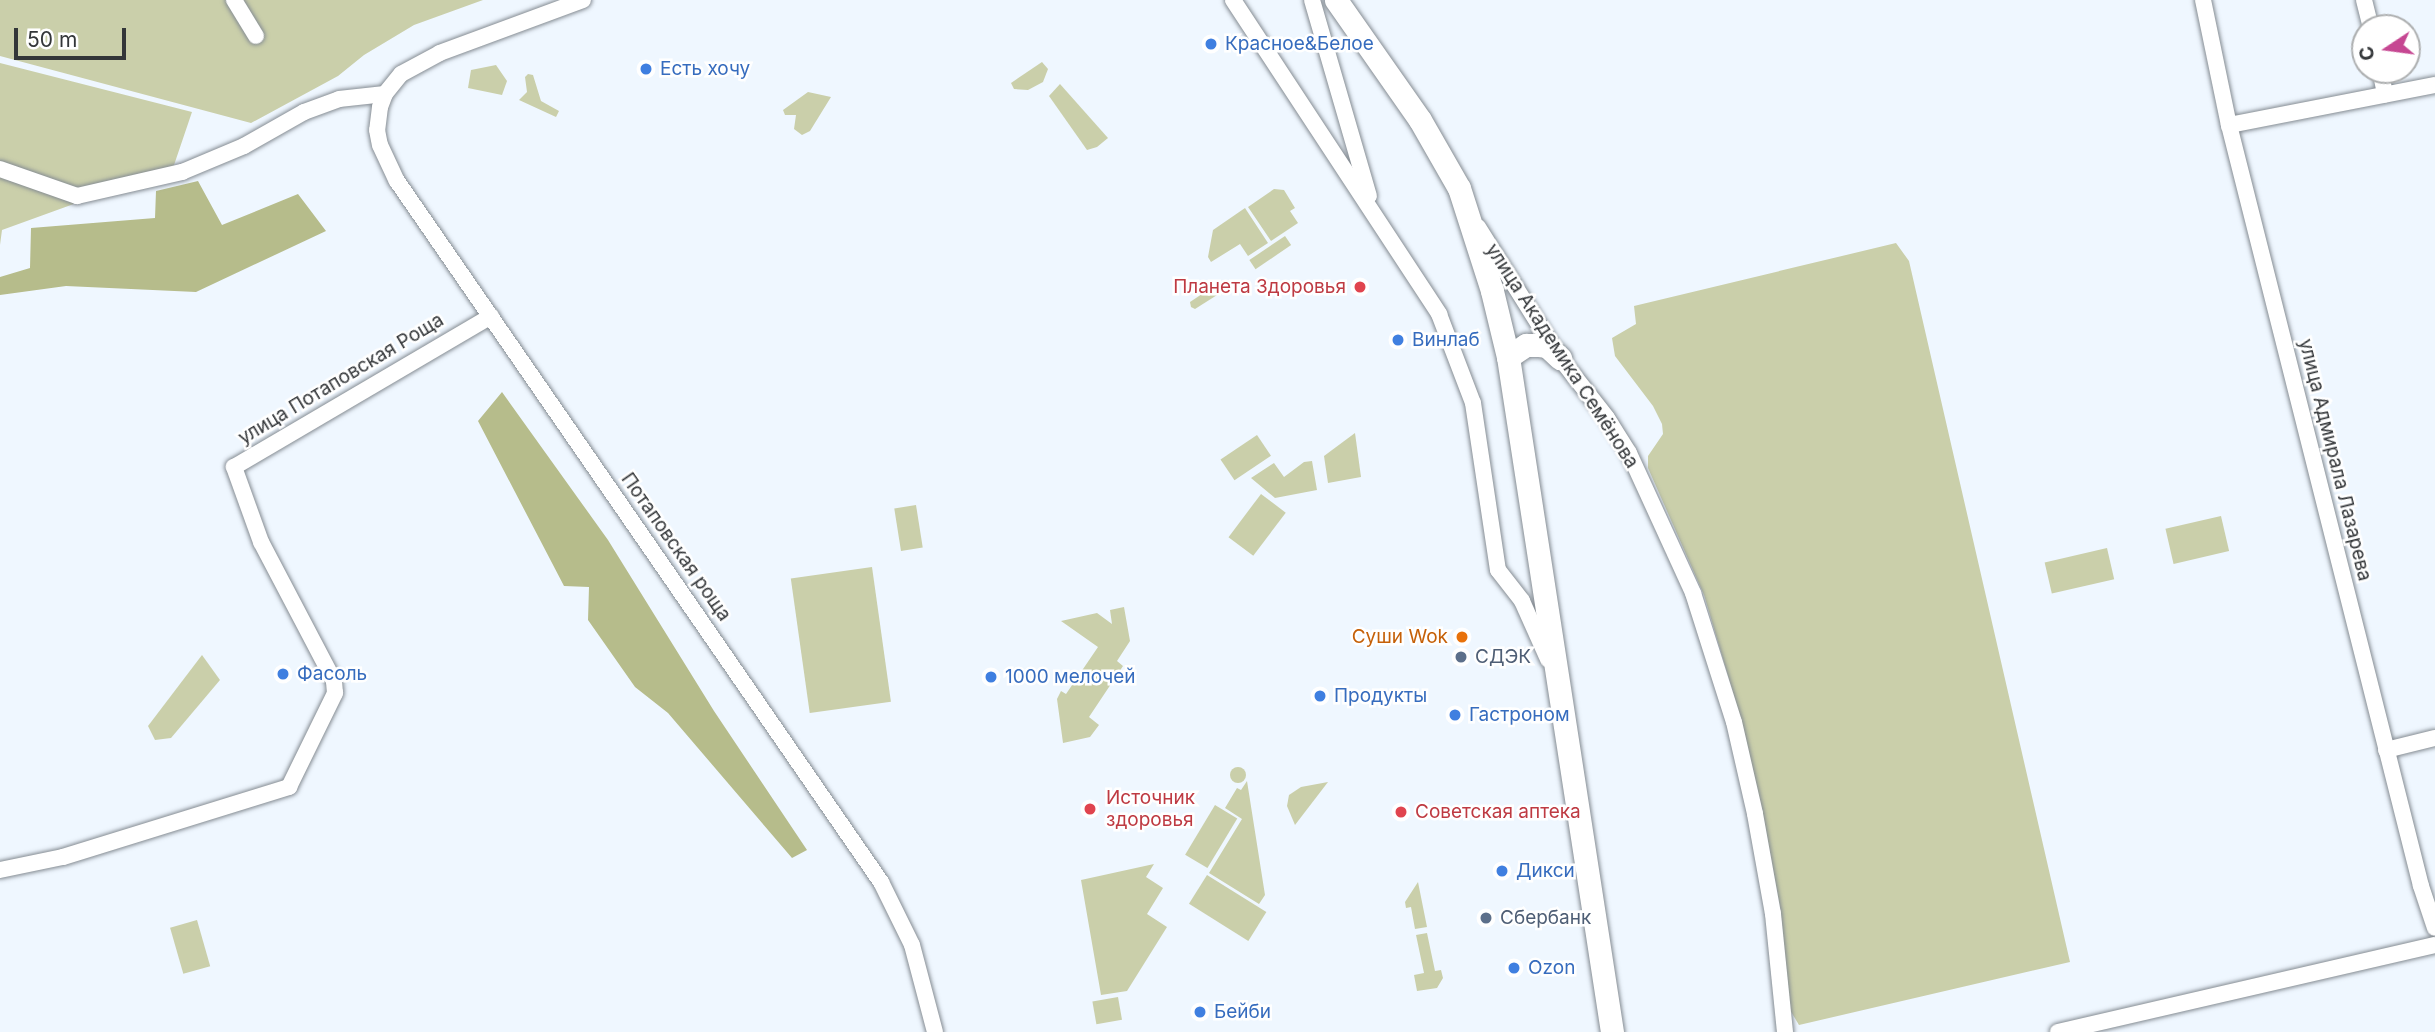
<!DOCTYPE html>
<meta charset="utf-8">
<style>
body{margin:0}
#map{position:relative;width:2435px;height:1032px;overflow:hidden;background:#eff7ff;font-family:Inter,sans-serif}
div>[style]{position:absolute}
.green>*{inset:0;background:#cacfaa;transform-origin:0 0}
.round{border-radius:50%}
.forest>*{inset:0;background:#b6bc8b}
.roads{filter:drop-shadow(0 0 2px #858c93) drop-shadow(0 0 2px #858c93)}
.minor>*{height:16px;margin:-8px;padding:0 8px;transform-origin:8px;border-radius:8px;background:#fff}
.secondary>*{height:23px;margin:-11.5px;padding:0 11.5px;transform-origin:11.5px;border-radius:11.5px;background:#fff}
.dots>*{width:19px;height:19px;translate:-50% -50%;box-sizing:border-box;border:4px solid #fff;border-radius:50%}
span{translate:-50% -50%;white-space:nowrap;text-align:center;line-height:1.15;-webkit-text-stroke:5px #fff;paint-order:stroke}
.shop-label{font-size:19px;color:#366cbe}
.left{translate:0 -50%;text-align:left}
.health-label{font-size:19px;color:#be3a42}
.right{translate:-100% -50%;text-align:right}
.street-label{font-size:19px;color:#333639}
.food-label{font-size:19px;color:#c56008}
.service-label{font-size:19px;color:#4e5e75}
.north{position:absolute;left:2351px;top:14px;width:70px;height:70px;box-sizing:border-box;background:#fff;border:2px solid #adafb0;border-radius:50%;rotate:257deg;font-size:19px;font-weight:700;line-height:28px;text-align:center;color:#333639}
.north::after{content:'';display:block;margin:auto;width:24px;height:32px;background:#c64792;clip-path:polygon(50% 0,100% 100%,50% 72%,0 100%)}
.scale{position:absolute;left:14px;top:28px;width:112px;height:32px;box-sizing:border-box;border:4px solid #333639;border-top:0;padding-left:9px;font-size:21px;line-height:24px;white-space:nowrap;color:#333639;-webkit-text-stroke:5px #fff;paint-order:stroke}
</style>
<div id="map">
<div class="green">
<i style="clip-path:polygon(0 0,483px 0,414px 25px,364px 55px,338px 76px,251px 123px,0 56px)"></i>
<i style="clip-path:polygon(1042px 62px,1048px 69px,1043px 82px,1028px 90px,1014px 89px,1011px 83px)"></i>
<i style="clip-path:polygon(0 63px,192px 112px,173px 168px,2px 230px,0 245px)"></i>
<i style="clip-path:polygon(496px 65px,507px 81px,502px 95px,468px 88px,471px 70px)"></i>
<i style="clip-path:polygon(528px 74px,533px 75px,541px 101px,559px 111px,556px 117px,519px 100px,527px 92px,525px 77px)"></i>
<i style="clip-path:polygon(1060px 84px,1108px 138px,1097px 147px,1087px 150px,1049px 96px)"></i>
<i style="clip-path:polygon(808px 92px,831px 97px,810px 131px,802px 135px,794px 129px,796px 115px,785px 115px,783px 110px)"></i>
<i style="clip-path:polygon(1274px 189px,1284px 190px,1295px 208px,1290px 211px,1298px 223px,1271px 241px,1248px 207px)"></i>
<i style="clip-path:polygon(1245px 208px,1268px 243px,1248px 256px,1240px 244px,1211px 262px,1208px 257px,1213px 230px)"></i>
<i style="left:1285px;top:236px;width:11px;height:43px;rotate:56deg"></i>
<i style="clip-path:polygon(1896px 243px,1909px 261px,2070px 962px,1799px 1025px,1790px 1010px,1780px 907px,1762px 809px,1735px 699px,1704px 595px,1648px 468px,1648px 456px,1663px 434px,1662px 424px,1653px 406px,1615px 356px,1612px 338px,1636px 324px,1634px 306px)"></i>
<i style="clip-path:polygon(1220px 282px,1225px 290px,1195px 309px,1191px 307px,1190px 302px)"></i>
<i style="clip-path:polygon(1355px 433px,1361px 477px,1328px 483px,1324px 456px)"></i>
<i style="left:1257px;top:435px;width:25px;height:44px;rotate:56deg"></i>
<i style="clip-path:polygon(1312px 461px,1317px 490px,1275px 498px,1251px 478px,1274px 463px,1284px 477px,1304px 462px)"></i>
<i style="left:1261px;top:494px;width:31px;height:54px;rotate:37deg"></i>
<i style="left:916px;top:505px;width:43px;height:22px;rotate:81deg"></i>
<i style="left:2221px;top:516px;width:36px;height:57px;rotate:77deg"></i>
<i style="left:2107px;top:548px;width:32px;height:64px;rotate:77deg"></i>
<i style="left:872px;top:567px;width:136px;height:82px;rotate:82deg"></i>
<i style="clip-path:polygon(1124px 607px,1130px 641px,1117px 661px,1123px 666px,1089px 717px,1099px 725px,1090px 737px,1063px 743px,1057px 699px,1061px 691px,1066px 694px,1098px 647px,1061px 621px,1097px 613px,1112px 624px,1110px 610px)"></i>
<i style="clip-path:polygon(202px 655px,220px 680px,171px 738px,155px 740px,148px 726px)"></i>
<i class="round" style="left:1230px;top:767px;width:16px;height:16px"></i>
<i style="clip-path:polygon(1247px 781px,1265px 895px,1259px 904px,1209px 873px,1242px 819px,1225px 808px,1237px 788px,1241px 790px)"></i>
<i style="clip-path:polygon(1328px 782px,1295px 825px,1287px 806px,1289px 795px,1301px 787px)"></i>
<i style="left:1215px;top:805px;width:26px;height:58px;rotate:31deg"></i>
<i style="clip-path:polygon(1154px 864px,1146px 877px,1163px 888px,1147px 914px,1167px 927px,1127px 991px,1101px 995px,1081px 880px)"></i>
<i style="left:1207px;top:875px;width:70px;height:34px;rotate:32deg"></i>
<i style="clip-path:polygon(1418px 882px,1427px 927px,1415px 929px,1411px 907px,1406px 908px,1405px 902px)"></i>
<i style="left:197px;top:920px;width:48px;height:28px;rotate:74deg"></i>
<i style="clip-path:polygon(1427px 933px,1435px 971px,1441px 970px,1443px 978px,1437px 988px,1417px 991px,1414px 975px,1424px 973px,1416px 935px)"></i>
<i style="left:1118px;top:997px;width:23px;height:26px;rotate:80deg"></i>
</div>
<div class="forest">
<i style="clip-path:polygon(198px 181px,222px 225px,298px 194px,326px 231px,196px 292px,66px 286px,0 295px,0 277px,30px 268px,31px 228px,155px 218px,156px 191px)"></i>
<i style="clip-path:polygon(502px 392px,608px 540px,714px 711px,807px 850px,792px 858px,668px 713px,635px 687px,588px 620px,589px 587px,564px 586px,478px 421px)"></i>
</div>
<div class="roads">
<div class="minor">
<i style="left:234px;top:0;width:42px;rotate:58.6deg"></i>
<i style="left:583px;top:0;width:153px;rotate:159.7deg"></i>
<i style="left:440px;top:53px;width:44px;rotate:151.7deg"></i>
<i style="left:401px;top:74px;width:26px;rotate:129deg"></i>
<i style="left:385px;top:94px;width:14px;rotate:111deg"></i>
<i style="left:380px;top:107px;width:23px;rotate:97deg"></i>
<i style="left:377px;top:130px;width:15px;rotate:79deg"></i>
<i style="left:380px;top:145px;width:40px;rotate:65deg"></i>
<i style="left:397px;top:181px;width:852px;rotate:55.38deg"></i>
<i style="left:881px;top:882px;width:70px;rotate:63.8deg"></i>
<i style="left:912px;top:945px;width:90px;rotate:75.2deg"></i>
<i style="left:1233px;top:0;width:376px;rotate:56.7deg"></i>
<i style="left:1439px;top:314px;width:95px;rotate:69.1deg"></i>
<i style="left:1473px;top:403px;width:169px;rotate:81.5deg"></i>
<i style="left:1498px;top:570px;width:39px;rotate:52deg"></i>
<i style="left:1522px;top:601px;width:64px;rotate:65.9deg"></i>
<i style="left:1312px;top:0;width:204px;rotate:73.8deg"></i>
<i style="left:2203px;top:0;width:128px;rotate:78.3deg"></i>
<i style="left:2229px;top:125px;width:785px;rotate:75.84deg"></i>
<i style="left:2421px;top:886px;width:44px;rotate:71.6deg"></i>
<i style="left:2364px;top:0;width:29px;rotate:76deg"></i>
<i style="left:2380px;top:70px;width:25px;rotate:78deg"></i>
<i style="left:2229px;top:125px;width:210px;rotate:-11deg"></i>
<i style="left:0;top:169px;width:82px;rotate:19.3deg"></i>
<i style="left:77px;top:196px;width:108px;rotate:-12.9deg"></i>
<i style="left:182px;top:172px;width:67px;rotate:-22.8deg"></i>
<i style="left:244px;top:146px;width:69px;rotate:-29.5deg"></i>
<i style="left:304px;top:112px;width:37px;rotate:-20deg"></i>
<i style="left:339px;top:99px;width:46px;rotate:-6.2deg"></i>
<i style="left:1478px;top:227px;width:155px;rotate:58deg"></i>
<i style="left:1560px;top:358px;width:76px;rotate:51.9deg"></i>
<i style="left:1607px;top:418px;width:41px;rotate:57.8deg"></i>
<i style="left:1629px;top:453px;width:154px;rotate:65.4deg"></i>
<i style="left:1693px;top:593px;width:135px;rotate:72.4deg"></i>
<i style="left:1734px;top:722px;width:94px;rotate:77.1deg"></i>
<i style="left:1755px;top:814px;width:102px;rotate:79.8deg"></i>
<i style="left:1773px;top:914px;width:119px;rotate:84.2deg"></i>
<i style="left:2386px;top:750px;width:50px;rotate:-13.8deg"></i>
<i style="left:0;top:870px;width:64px;rotate:-11.7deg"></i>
<i style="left:63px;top:857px;width:237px;rotate:-17.2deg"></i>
<i style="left:289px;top:787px;width:105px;rotate:-63.9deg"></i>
<i style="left:335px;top:693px;width:12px;rotate:-95deg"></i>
<i style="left:334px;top:681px;width:157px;rotate:-117.7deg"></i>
<i style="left:261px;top:542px;width:80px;rotate:-109.8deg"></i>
<i style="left:234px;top:467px;width:298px;rotate:-30.4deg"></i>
<i style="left:2058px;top:1032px;width:387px;rotate:-13deg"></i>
</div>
<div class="secondary">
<i style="left:1336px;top:0;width:146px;rotate:55deg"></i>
<i style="left:1420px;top:120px;width:78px;rotate:60.2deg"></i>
<i style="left:1459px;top:188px;width:108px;rotate:72.2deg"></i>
<i style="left:1492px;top:291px;width:68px;rotate:76.4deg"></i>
<i style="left:1508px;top:357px;width:683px;rotate:81.24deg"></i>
<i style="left:1508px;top:357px;width:22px;rotate:-34deg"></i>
<i style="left:1526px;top:345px;width:13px"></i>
<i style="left:1539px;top:345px;width:8px;rotate:7deg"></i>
<i style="left:1547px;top:346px;width:18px;rotate:43deg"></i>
</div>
</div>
<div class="dots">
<i style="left:1211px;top:44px;background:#3f7fe0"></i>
<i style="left:646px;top:69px;background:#3f7fe0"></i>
<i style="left:1360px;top:287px;background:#e0444e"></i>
<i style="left:1398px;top:340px;background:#3f7fe0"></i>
<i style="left:1462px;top:637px;background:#e8710a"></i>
<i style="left:1461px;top:657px;background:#5c6f8a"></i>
<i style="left:283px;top:674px;background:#3f7fe0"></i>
<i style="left:991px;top:677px;background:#3f7fe0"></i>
<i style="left:1320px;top:696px;background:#3f7fe0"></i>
<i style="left:1455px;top:715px;background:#3f7fe0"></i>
<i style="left:1090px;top:809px;background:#e0444e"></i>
<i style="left:1401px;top:812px;background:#e0444e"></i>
<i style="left:1502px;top:871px;background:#3f7fe0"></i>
<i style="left:1486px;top:918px;background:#5c6f8a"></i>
<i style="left:1514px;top:968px;background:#3f7fe0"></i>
<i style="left:1200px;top:1012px;background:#3f7fe0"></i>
</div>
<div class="shop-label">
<span class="left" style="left:1225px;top:44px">Красное&amp;Белое</span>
<span class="left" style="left:660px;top:69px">Есть хочу</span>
<span class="left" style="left:1412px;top:340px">Винлаб</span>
<span class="left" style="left:297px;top:674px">Фасоль</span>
<span class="left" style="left:1005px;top:677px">1000 мелочей</span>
<span class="left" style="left:1334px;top:696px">Продукты</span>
<span class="left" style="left:1469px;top:715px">Гастроном</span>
<span class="left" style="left:1516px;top:871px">Дикси</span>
<span class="left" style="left:1528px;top:968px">Ozon</span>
<span class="left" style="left:1214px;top:1012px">Бейби</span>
</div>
<div class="health-label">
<span class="right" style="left:1346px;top:287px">Планета Здоровья</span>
<span class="left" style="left:1106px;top:809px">Источник<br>здоровья</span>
<span class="left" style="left:1415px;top:812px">Советская аптека</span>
</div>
<div class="street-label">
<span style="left:1562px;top:356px;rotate:57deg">улица Академика Семёнова</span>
<span style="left:341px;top:379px;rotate:-31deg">улица Потаповская Роща</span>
<span style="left:2335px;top:460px;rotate:76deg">улица Адмирала Лазарева</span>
<span style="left:676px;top:547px;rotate:55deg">Потаповская роща</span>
</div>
<div class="food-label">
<span class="right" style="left:1448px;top:637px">Суши Wok</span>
</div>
<div class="service-label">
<span class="left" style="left:1475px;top:657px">СДЭК</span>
<span class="left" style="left:1500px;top:918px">Сбербанк</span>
</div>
<div class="north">С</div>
<div class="scale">50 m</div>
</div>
